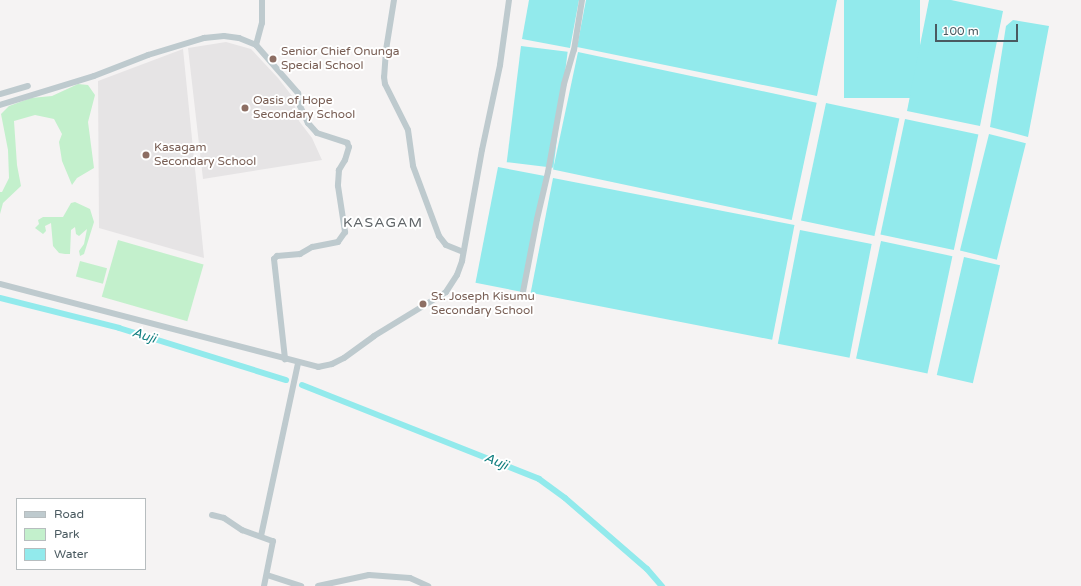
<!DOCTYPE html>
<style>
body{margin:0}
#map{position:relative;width:1081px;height:586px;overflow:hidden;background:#f5f3f3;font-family:"Varela Round",sans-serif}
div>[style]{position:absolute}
.education>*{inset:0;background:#e6e4e5}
.green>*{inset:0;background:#c3f0cc;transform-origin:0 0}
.water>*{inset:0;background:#92eaec;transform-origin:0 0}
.canal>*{height:6px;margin:-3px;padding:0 3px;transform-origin:3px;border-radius:3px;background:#92eaec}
.minor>*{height:6px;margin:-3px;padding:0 3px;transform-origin:3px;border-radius:3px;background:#becace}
.dots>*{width:11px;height:11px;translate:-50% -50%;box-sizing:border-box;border:2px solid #fff;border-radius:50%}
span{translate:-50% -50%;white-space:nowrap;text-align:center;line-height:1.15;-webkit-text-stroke:4px #fff;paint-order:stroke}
.education-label{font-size:12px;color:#785e54}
.left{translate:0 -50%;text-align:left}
.water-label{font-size:13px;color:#107e7f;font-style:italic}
.quarter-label{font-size:14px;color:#5f6467;letter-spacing:1px}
.legend{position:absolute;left:16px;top:498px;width:130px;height:72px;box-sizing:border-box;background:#fff;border:1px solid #b7bdbf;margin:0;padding:5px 7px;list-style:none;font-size:12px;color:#4a5a60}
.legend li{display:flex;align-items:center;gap:8px;height:20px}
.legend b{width:20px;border:1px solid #b7bdbf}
.scale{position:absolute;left:935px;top:24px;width:83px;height:18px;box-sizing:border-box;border:2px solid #4a5a60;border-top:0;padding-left:5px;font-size:12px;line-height:14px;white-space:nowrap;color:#4a5a60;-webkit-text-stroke:3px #fff;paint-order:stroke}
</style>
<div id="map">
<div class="education">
<i style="clip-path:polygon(226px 42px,251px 49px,278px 78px,292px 96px,299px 121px,312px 138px,322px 160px,203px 179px,188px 48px)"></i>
<i style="clip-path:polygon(183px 49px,204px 258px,99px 228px,98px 81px)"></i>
</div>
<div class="green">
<i style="clip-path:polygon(78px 84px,88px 85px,95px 95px,88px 122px,94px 168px,77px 178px,72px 185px,62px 161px,59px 142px,62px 134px,54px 119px,35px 115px,14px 121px,17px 165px,21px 186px,3px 203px,0 214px,0 192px,2px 192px,9px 178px,8px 150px,1px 114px,9px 106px,31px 98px,52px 96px)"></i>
<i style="clip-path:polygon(75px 202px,90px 209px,94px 222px,84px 254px,80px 256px,79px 251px,84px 244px,87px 229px,79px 236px,76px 234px,75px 227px,71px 230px,70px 254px,65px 254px,59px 253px,53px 246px,51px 223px,45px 226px,46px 231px,43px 234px,35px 228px,39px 224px,38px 220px,43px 217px,63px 217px,71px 203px)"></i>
<i style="left:118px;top:240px;width:89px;height:59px;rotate:16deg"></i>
<i style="left:80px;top:261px;width:28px;height:16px;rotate:15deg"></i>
</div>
<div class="water">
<i style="clip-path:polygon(529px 0,579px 0,570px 48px,522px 39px)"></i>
<i style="clip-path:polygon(586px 0,837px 0,817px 96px,577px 47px)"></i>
<i style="left:844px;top:0;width:76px;height:98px"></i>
<i style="clip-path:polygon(929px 0,951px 0,1003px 11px,980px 126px,907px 111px)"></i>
<i style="clip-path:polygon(1013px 20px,1049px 26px,1028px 137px,990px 127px,1006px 26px)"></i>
<i style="left:521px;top:46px;width:47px;height:117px;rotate:7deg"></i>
<i style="left:578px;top:52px;width:244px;height:120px;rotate:12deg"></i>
<i style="left:826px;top:103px;width:75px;height:120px;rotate:12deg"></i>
<i style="left:905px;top:119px;width:75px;height:118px;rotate:12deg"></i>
<i style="left:989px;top:134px;width:38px;height:120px;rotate:14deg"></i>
<i style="left:498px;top:167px;width:49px;height:118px;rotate:11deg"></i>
<i style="left:553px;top:178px;width:246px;height:117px;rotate:11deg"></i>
<i style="left:800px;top:230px;width:73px;height:116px;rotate:11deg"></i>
<i style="left:881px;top:241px;width:73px;height:120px;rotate:12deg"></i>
<i style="left:964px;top:257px;width:37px;height:121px;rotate:13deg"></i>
</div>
<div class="canal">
<i style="left:0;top:298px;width:123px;rotate:14.1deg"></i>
<i style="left:119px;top:328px;width:175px;rotate:17.3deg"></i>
<i style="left:302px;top:385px;width:255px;rotate:21.6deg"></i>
<i style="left:539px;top:479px;width:32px;rotate:36deg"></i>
<i style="left:565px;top:498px;width:108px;rotate:40.9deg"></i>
<i style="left:647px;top:569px;width:23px;rotate:49deg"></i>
</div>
<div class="minor">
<i style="left:394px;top:0;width:51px;rotate:99.1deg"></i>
<i style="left:386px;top:50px;width:27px;rotate:94deg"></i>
<i style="left:384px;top:77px;width:7px;rotate:82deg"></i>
<i style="left:385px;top:84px;width:51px;rotate:63.4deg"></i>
<i style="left:408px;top:130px;width:36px;rotate:82deg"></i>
<i style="left:413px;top:166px;width:75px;rotate:69.6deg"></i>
<i style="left:439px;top:236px;width:11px;rotate:52deg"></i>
<i style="left:446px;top:245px;width:18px;rotate:22deg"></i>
<i style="left:256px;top:45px;width:23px;rotate:-75deg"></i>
<i style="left:262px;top:23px;width:23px;rotate:-90deg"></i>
<i style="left:0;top:94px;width:29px;rotate:-16deg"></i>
<i style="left:0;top:105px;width:98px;rotate:-17.1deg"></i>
<i style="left:94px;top:76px;width:58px;rotate:-21.3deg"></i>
<i style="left:148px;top:55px;width:59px;rotate:-16.9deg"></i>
<i style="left:204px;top:38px;width:20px;rotate:-6deg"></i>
<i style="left:224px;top:36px;width:15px;rotate:8deg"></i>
<i style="left:239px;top:38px;width:18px;rotate:22deg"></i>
<i style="left:256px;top:45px;width:64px;rotate:48.8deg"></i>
<i style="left:298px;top:93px;width:13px;rotate:81deg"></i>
<i style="left:300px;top:106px;width:19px;rotate:65deg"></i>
<i style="left:308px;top:123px;width:13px;rotate:48deg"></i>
<i style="left:317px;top:133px;width:32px;rotate:18deg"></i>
<i style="left:347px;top:143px;width:4px;rotate:63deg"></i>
<i style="left:349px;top:147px;width:14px;rotate:107deg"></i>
<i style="left:345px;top:160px;width:12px;rotate:121deg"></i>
<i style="left:339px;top:170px;width:16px;rotate:94deg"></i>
<i style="left:338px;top:186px;width:47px;rotate:81.3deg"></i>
<i style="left:345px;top:232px;width:12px;rotate:125deg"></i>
<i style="left:338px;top:242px;width:26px;rotate:169deg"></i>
<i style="left:312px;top:247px;width:14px;rotate:150deg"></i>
<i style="left:300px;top:254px;width:23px;rotate:175deg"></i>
<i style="left:277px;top:256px;width:4px;rotate:135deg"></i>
<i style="left:274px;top:259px;width:101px;rotate:83.7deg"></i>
<i style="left:0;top:284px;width:329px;rotate:14.6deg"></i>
<i style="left:318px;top:367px;width:14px;rotate:-12deg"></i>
<i style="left:332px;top:364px;width:13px;rotate:-27deg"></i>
<i style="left:344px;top:358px;width:37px;rotate:-36deg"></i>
<i style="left:374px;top:336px;width:84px;rotate:-31.4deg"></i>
<i style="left:446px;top:292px;width:20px;rotate:-57deg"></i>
<i style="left:457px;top:275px;width:15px;rotate:-70deg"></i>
<i style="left:462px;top:261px;width:113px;rotate:-79.8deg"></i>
<i style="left:482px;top:150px;width:87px;rotate:-78deg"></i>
<i style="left:500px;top:65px;width:66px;rotate:-82.1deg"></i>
<i style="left:522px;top:297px;width:79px;rotate:-79.1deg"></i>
<i style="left:537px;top:219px;width:48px;rotate:-76.8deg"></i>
<i style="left:548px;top:172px;width:89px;rotate:-79.7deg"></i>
<i style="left:564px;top:84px;width:35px;rotate:-74deg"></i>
<i style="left:574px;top:50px;width:51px;rotate:-80.9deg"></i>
<i style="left:212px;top:515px;width:12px;rotate:14deg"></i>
<i style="left:224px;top:518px;width:22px;rotate:34deg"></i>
<i style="left:242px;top:530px;width:33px;rotate:20deg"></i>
<i style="left:273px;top:541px;width:46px;rotate:101.3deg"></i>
<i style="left:261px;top:536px;width:177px;rotate:-77.9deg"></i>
<i style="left:267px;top:575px;width:36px;rotate:18deg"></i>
<i style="left:318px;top:586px;width:52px;rotate:-12.2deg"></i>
<i style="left:369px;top:575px;width:41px;rotate:4.2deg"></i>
<i style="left:410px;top:578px;width:20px;rotate:24deg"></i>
</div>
<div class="dots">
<i style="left:273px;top:59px;background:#8d6e63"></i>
<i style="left:245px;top:108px;background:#8d6e63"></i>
<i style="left:146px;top:155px;background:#8d6e63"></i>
<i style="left:423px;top:304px;background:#8d6e63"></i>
</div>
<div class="education-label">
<span class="left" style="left:281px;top:59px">Senior Chief Onunga<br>Special School</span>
<span class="left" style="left:253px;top:108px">Oasis of Hope<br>Secondary School</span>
<span class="left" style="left:154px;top:155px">Kasagam<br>Secondary School</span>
<span class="left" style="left:431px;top:304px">St. Joseph Kisumu<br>Secondary School</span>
</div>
<div class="water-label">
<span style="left:144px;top:336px;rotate:17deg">Auji</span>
<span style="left:496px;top:462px;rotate:22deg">Auji</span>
</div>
<div class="quarter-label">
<span style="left:383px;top:223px">KASAGAM</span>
</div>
<ul class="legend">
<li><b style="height:5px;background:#becace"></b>Road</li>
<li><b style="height:11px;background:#c3f0cc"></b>Park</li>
<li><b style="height:11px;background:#92eaec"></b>Water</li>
</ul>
<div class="scale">100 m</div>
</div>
